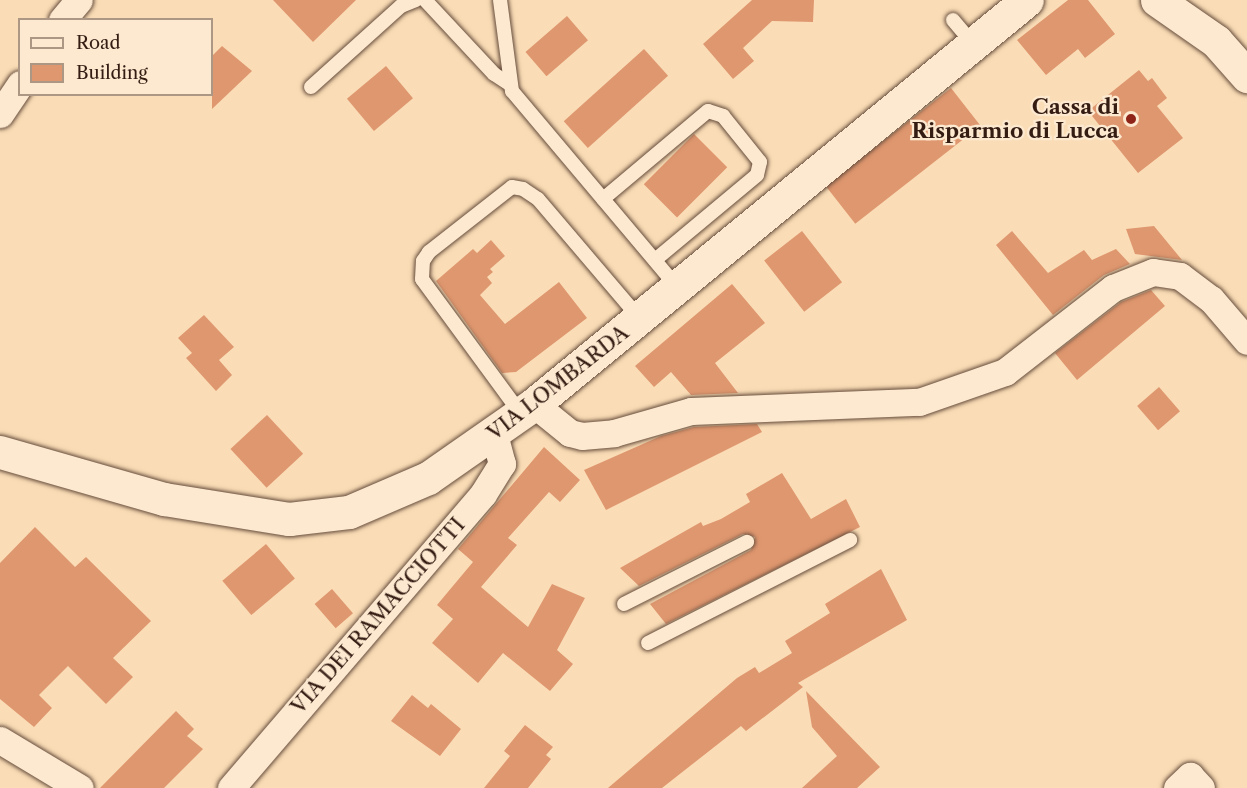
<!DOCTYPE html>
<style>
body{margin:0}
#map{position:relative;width:1247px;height:788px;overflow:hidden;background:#faddb6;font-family:"Libre Caslon Text",serif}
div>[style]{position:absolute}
.building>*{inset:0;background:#df976f;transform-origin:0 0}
.roads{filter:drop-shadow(0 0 2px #664c3c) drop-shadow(0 0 2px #664c3c)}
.service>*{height:14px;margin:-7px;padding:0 7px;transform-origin:7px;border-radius:7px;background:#fce9d0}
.minor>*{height:27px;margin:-13.5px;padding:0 13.5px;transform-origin:13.5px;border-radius:13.5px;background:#fce9d0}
.tertiary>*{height:33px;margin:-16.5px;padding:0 16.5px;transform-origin:16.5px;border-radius:16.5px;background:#fce9d0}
.dots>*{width:16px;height:16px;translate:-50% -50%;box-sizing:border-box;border:3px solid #fce9d0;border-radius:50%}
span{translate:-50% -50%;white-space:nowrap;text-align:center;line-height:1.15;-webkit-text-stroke:4.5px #fce9d0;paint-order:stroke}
.poi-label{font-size:21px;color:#351c13;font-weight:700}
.right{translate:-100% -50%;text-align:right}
.street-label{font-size:21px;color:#351c13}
.legend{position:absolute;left:18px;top:18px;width:195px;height:78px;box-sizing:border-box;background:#fce9d0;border:2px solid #ac9784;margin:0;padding:8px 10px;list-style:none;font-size:18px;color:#351c13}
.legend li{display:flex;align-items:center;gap:12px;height:30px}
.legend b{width:30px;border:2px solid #ac9784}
</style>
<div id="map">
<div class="building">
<i style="clip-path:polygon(273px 0,356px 0,313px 42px)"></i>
<i style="clip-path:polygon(752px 0,814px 0,813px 22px,772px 21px,743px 48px,754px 61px,733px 79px,703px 44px)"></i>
<i style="clip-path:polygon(1068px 0,1088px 0,1115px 34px,1085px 58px,1078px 49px,1046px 75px,1017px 40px)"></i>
<i style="left:567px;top:16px;width:32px;height:55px;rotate:49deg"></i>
<i style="clip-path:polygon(222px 46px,252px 71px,212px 109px,212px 56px)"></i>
<i style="left:644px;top:49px;width:36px;height:108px;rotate:48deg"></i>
<i style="left:386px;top:66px;width:42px;height:51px;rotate:50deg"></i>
<i style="clip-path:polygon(1139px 70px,1148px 81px,1152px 78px,1167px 98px,1157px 106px,1183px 138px,1138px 173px,1088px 111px)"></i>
<i style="left:951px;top:88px;width:48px;height:159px;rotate:52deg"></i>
<i style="left:694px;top:134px;width:47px;height:71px;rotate:45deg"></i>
<i style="clip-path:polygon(1154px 226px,1182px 260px,1135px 254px,1126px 229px)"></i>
<i style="left:802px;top:231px;width:65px;height:48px;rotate:52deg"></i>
<i style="clip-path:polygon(1012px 231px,1048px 273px,1084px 250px,1092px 260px,1116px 249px,1130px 264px,1104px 275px,1053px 315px,996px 245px)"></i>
<i style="clip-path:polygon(491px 240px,505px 256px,490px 269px,493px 272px,487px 277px,492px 283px,480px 295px,505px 324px,559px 282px,587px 318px,516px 372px,502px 373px,436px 281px,473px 249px,477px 253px)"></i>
<i style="clip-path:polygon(732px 284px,765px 323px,715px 363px,738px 393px,691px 395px,671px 372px,654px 387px,635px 366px)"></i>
<i style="clip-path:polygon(1151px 290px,1165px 306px,1077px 380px,1055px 353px,1121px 302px)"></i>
<i style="clip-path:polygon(204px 315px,234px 347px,219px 360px,232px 375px,216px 391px,186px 358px,192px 353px,178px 338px)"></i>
<i style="left:1159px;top:387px;width:32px;height:29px;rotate:49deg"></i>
<i style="left:267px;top:415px;width:53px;height:50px;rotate:47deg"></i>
<i style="clip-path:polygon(757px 424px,762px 432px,606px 510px,584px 470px,661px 436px,694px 427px)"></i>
<i style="clip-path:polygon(544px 447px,580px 480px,560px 502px,549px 492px,508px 538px,517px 545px,481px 587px,528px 627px,552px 584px,585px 598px,557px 650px,573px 664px,550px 691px,503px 653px,478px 683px,432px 643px,453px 619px,437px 605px,473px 562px,458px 549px)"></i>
<i style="clip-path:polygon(782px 473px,811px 519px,846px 499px,860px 527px,666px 624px,650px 604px,751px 550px,755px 537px,743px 534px,639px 586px,620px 568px,701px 522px,703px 526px,721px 519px,750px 502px,746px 494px)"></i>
<i style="clip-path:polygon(35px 527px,75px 567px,86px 557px,151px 621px,113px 658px,133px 677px,106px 704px,68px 666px,39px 695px,52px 708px,34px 727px,0 699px,0 563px)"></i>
<i style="left:266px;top:544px;width:45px;height:57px;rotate:50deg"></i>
<i style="clip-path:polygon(881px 569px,907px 620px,798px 683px,803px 687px,746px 731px,741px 726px,662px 788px,608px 788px,737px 678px,755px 667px,759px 673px,792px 653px,785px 641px,830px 613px,825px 604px)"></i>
<i style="left:332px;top:589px;width:32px;height:23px;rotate:49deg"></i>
<i style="clip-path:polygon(806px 691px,880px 767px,857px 788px,802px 788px,837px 756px,812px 727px)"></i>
<i style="clip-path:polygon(412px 695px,428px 708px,431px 704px,461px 729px,440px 756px,391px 721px)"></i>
<i style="clip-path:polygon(176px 711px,194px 729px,187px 736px,203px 749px,164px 788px,100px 788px)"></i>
<i style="clip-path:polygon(525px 725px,553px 747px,546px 755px,551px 759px,528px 788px,484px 788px,510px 756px,504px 751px)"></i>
</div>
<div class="roads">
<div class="service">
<i style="left:425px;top:0;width:101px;rotate:47deg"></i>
<i style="left:494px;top:74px;width:20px;rotate:33deg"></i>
<i style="left:500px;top:0;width:92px;rotate:82.5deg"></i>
<i style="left:512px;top:91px;width:258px;rotate:49.9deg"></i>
<i style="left:953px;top:20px;width:30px;rotate:50deg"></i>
<i style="left:311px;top:87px;width:121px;rotate:-42deg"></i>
<i style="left:401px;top:6px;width:16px;rotate:-22deg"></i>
<i style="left:603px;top:199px;width:137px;rotate:-40deg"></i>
<i style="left:708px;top:111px;width:16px;rotate:18deg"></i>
<i style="left:723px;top:116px;width:59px;rotate:51.2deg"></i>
<i style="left:760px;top:162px;width:13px;rotate:103deg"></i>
<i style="left:757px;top:175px;width:133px;rotate:140.2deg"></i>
<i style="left:521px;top:414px;width:167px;rotate:-126.3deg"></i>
<i style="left:422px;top:279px;width:18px;rotate:-87deg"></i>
<i style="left:423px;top:261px;width:11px;rotate:-56deg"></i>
<i style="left:429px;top:252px;width:105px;rotate:-38.1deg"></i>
<i style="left:512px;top:187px;width:11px;rotate:10deg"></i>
<i style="left:523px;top:189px;width:18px;rotate:34deg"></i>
<i style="left:538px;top:199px;width:157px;rotate:49.6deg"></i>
<i style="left:624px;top:604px;width:138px;rotate:-26.8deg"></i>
<i style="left:648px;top:643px;width:227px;rotate:-27deg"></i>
</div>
<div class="minor">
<i style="left:62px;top:20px;width:26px;rotate:-50deg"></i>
<i style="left:0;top:114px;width:36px;rotate:-56deg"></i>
<i style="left:534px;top:404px;width:46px;rotate:38.9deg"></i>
<i style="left:570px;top:433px;width:12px;rotate:14deg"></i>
<i style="left:582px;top:436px;width:32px;rotate:-5deg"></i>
<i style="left:614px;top:433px;width:80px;rotate:-15.9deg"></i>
<i style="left:691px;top:411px;width:228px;rotate:-2.3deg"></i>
<i style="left:919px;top:402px;width:91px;rotate:-19.2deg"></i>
<i style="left:1005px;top:372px;width:137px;rotate:-37.9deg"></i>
<i style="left:1113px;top:288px;width:43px;rotate:-21.8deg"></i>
<i style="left:1153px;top:272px;width:27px;rotate:8deg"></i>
<i style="left:1180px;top:276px;width:39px;rotate:37deg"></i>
<i style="left:1211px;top:299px;width:55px;rotate:49.4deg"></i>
<i style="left:0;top:740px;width:93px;rotate:31deg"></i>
<i style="left:231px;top:788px;width:387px;rotate:-49.4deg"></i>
<i style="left:483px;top:494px;width:36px;rotate:-58deg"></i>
<i style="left:502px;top:464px;width:31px;rotate:-105deg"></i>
<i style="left:1177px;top:788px;width:18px;rotate:-43deg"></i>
<i style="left:1190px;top:776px;width:16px;rotate:47deg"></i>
</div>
<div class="tertiary">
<i style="left:1157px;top:0;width:72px;rotate:34.8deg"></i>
<i style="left:1216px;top:41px;width:47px;rotate:48.5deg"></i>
<i style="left:0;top:452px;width:171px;rotate:16deg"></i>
<i style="left:164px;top:499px;width:127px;rotate:9.1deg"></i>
<i style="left:289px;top:519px;width:60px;rotate:-6.7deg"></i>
<i style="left:349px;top:512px;width:86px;rotate:-23.3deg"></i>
<i style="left:428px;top:478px;width:129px;rotate:-34.9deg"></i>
<i style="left:534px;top:404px;width:637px;rotate:-39.33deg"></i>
</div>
</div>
<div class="dots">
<i style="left:1131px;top:119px;background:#8f2418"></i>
</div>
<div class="poi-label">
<span class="right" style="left:1119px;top:119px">Cassa di<br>Risparmio di Lucca</span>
</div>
<div class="street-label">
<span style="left:558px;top:383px;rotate:-38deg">VIA LOMBARDA</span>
<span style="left:378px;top:616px;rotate:-49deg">VIA DEI RAMACCIOTTI</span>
</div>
<ul class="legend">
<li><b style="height:8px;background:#fce9d0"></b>Road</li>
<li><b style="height:16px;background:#df976f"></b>Building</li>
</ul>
</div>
